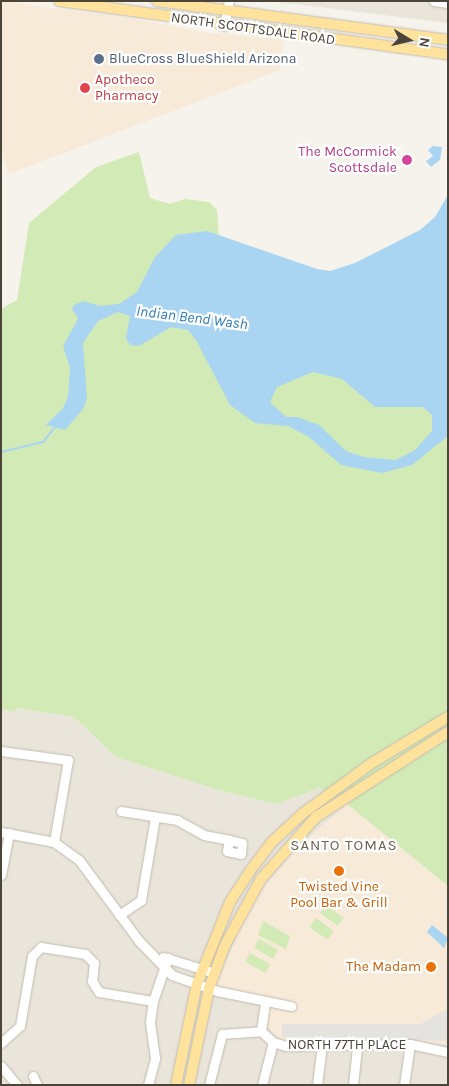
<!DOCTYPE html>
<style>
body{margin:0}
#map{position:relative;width:449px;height:1086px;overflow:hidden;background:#f6f3ec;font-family:Karla,sans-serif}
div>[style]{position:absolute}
.residential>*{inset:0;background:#eae5da}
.commercial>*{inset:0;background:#f7ead8}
.green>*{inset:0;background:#d2eab5;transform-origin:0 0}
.parking>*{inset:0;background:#e5e3e0}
.water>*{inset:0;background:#a9d4f2}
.stream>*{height:2px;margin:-1px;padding:0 1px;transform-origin:1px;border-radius:1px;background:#a9d4f2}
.roads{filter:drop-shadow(0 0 1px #c2bbae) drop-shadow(0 0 1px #c2bbae)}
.minor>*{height:9px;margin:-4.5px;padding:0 4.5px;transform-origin:4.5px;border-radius:4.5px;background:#fff}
.major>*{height:10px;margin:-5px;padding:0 5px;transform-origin:5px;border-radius:5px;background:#ffe39c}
.dots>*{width:14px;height:14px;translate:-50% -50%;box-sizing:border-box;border:2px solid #fff;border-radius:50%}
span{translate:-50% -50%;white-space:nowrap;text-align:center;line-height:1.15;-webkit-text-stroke:4.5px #fff;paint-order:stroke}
.street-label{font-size:14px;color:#4b4439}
.service-label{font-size:14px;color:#4e5e75}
.left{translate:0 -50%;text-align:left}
.health-label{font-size:14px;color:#be3a42}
.hotel-label{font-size:14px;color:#b23c85}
.right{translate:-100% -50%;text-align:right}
.food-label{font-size:14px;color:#c56008}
.water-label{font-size:15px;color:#2e7ab2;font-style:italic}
.neighbourhood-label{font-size:15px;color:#6e6250;letter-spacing:1px}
.frame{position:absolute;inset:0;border:2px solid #4b4439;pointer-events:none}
.north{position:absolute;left:384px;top:15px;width:50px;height:50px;-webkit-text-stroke:4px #fff;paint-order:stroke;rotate:99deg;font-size:14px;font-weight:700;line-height:20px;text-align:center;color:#4b4439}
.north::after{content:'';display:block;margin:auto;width:18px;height:22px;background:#4b4439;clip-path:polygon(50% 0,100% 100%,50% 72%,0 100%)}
</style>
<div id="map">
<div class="residential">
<i style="clip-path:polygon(270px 1px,448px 1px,448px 23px)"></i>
<i style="clip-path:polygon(16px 708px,74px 717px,116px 757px,218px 790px,276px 804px,319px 788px,347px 804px,294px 851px,409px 1040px,448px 1044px,448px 1085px,1px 1085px,1px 709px,13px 712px)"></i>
</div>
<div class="commercial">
<i style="clip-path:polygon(1px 1px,135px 19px,209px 33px,279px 39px,284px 40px,280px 70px,9px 174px,1px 151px)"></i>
<i style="clip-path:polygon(347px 804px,448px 886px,448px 1044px,409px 1040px,283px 1042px,267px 1026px,270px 1002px,214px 988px,253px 901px,294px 851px)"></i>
</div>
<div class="green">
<i style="clip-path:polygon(139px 152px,150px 198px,170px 204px,185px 199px,209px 202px,217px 210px,225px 314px,448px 392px,448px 886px,347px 804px,319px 788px,276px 804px,218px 790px,116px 757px,74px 717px,16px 708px,14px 712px,1px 709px,1px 309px,17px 300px,29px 223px,96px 167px)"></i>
<i style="left:326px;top:905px;width:22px;height:10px;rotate:36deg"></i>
<i style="left:316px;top:918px;width:22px;height:11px;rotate:36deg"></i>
<i style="clip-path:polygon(263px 921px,290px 936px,286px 949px,258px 935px)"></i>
<i style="left:259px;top:939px;width:22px;height:10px;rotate:30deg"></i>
<i style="left:250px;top:953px;width:23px;height:10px;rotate:29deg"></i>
</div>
<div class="parking">
<i style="clip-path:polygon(448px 1008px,448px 1041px,282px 1037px,282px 1024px,421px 1024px)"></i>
</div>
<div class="water">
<i style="clip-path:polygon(433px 146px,442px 147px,440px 160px,431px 167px,426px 161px,433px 156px,428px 150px)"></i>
<i style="clip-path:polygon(evenodd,448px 195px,448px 436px,412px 465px,382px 473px,341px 465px,309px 437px,288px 426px,255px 423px,230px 405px,196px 340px,188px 330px,171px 327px,139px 346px,130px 345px,126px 338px,130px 316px,118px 312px,98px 321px,83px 343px,87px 399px,83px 409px,65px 430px,46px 425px,63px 408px,68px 397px,70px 368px,63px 346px,76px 323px,78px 318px,72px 309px,74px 305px,83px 301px,100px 306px,119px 304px,137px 292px,155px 257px,176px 235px,207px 231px,317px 269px,330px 271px,355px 263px,420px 230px,435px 217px,448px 195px,313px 372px,342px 379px,375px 407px,423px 407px,432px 415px,432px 431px,415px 450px,396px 460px,364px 457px,346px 451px,319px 425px,297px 417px,286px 417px,270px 402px,277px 387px,313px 372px)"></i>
<i style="clip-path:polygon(432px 925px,448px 938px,444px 948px,427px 932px)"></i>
</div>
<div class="stream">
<i style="left:1px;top:452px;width:43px;rotate:-13.4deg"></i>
<i style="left:43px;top:442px;width:21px;rotate:-51deg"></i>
</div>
<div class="roads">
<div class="minor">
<i style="left:434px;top:1px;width:14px;rotate:8deg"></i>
<i style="left:224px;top:26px;width:25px;rotate:-79deg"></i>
<i style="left:1px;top:751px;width:68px;rotate:7.7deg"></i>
<i style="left:68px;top:760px;width:83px;rotate:99.7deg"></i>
<i style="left:121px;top:811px;width:57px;rotate:9.1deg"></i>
<i style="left:177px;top:820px;width:31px;rotate:29deg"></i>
<i style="left:204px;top:835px;width:25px;rotate:11deg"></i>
<i style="left:229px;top:840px;width:13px;rotate:13deg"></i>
<i style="left:242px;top:843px;width:11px;rotate:95deg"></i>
<i style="left:241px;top:854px;width:14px;rotate:-168deg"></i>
<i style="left:227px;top:851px;width:11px;rotate:-80deg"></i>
<i style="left:1px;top:832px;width:54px;rotate:10.7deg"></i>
<i style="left:54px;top:842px;width:31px;rotate:36deg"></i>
<i style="left:79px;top:860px;width:101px;rotate:53.5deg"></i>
<i style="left:139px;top:941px;width:47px;rotate:45.9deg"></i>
<i style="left:172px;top:975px;width:48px;rotate:19.6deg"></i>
<i style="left:217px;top:991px;width:76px;rotate:11.5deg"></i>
<i style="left:1px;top:875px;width:43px;rotate:-79.2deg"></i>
<i style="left:119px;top:915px;width:27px;rotate:-34deg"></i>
<i style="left:141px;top:900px;width:84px;rotate:-80.4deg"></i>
<i style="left:163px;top:957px;width:54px;rotate:17.1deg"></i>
<i style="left:261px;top:1031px;width:16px;rotate:43deg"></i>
<i style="left:273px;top:1042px;width:14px;rotate:17deg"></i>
<i style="left:286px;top:1046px;width:124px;rotate:-0.9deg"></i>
<i style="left:410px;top:1044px;width:39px;rotate:12deg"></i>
<i style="left:261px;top:1031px;width:30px;rotate:-82deg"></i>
<i style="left:1px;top:1043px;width:25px;rotate:-42deg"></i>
<i style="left:20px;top:1026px;width:71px;rotate:-80.3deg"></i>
<i style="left:32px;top:956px;width:13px;rotate:-45deg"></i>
<i style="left:41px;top:947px;width:45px;rotate:9deg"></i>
<i style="left:85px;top:954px;width:13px;rotate:45deg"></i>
<i style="left:94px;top:963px;width:18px;rotate:96deg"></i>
<i style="left:92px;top:981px;width:13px;rotate:58deg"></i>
<i style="left:99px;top:992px;width:55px;rotate:9.5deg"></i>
<i style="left:1px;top:1066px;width:25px;rotate:50deg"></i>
<i style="left:33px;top:1076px;width:10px;rotate:66deg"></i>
<i style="left:148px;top:1085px;width:28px;rotate:-75deg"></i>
<i style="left:155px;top:1058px;width:36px;rotate:-98deg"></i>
<i style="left:150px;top:1022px;width:21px;rotate:-82deg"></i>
<i style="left:153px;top:1001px;width:46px;rotate:-71.2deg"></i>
<i style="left:209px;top:1085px;width:53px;rotate:-75.7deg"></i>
<i style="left:222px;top:1034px;width:39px;rotate:-4deg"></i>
<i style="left:262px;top:1085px;width:44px;rotate:-75.7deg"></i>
<i style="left:317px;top:1085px;width:38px;rotate:-83deg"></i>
<i style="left:353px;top:1085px;width:39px;rotate:-84deg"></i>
<i style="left:404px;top:1085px;width:41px;rotate:-81.7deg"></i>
</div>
<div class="major">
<i style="left:59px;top:1px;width:393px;rotate:7.8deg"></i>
<i style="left:157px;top:1px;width:294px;rotate:7.6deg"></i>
<i style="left:176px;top:1085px;width:103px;rotate:-78.3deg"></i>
<i style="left:197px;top:984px;width:88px;rotate:-68.1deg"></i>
<i style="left:230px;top:902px;width:37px;rotate:-57deg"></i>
<i style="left:250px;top:871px;width:36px;rotate:-53deg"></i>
<i style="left:272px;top:842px;width:41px;rotate:-43deg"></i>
<i style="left:302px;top:814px;width:87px;rotate:-36.1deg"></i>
<i style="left:372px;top:763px;width:89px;rotate:-31.2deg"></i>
<i style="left:189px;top:1085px;width:99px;rotate:-78.3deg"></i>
<i style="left:209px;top:988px;width:46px;rotate:-69.6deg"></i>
<i style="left:225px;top:945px;width:75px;rotate:-61.4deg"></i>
<i style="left:261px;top:879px;width:83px;rotate:-48.4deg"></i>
<i style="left:316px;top:817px;width:157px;rotate:-32.8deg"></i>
</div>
</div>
<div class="dots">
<i style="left:99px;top:59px;background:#5c6f8a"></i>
<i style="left:85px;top:88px;background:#e0444e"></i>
<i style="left:407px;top:160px;background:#d1479c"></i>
<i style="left:339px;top:871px;background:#e8710a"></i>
<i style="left:431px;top:967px;background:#e8710a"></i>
</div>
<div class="street-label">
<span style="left:253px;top:29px;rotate:8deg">NORTH SCOTTSDALE ROAD</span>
<span style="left:347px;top:1045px">NORTH 77TH PLACE</span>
</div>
<div class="service-label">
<span class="left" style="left:109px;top:59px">BlueCross BlueShield Arizona</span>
</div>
<div class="health-label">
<span class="left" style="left:95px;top:88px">Apotheco<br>Pharmacy</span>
</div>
<div class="hotel-label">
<span class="right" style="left:397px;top:160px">The McCormick<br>Scottsdale</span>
</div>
<div class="food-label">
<span style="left:339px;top:895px">Twisted Vine<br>Pool Bar &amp; Grill</span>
<span class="right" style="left:421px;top:967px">The Madam</span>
</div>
<div class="water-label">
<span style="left:192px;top:318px;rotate:7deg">Indian Bend Wash</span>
</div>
<div class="neighbourhood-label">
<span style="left:344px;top:846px">SANTO TOMAS</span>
</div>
<div class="frame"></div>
<div class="north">N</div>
</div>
